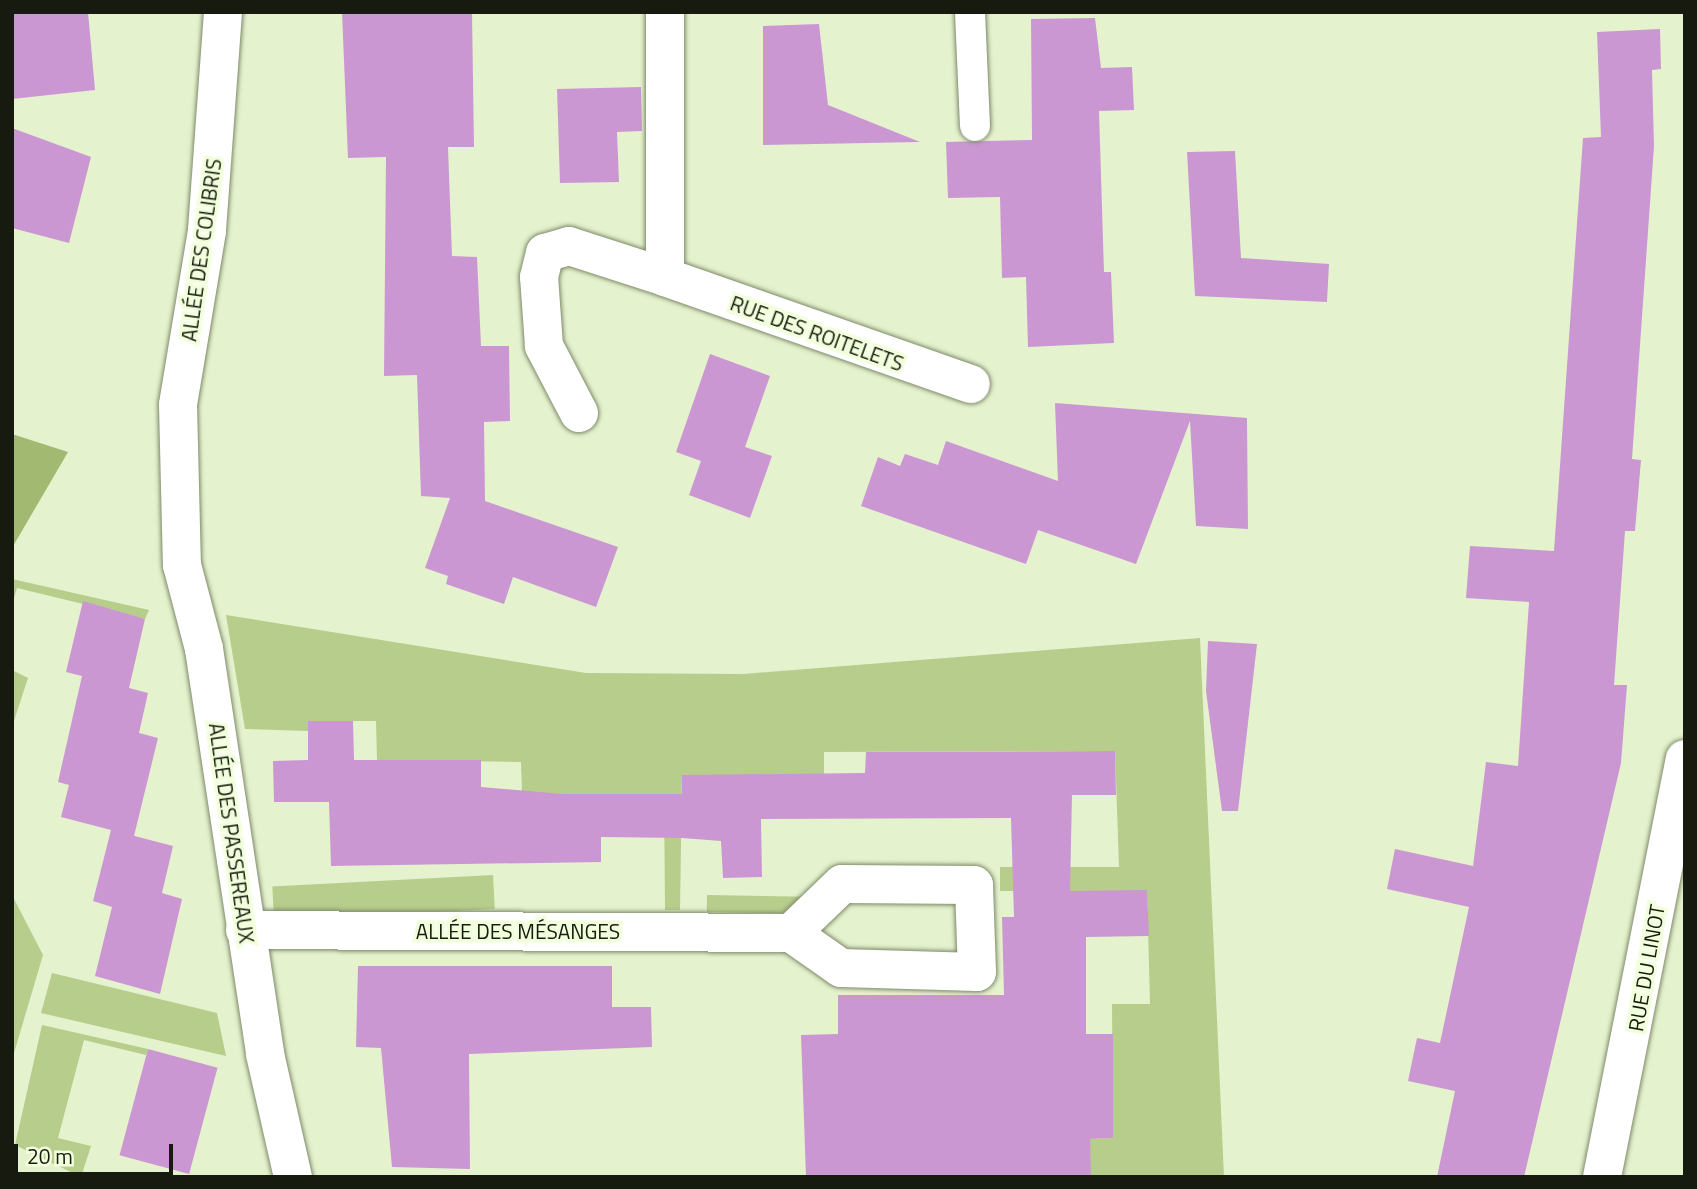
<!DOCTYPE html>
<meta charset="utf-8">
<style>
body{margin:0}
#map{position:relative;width:1697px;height:1189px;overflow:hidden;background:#e5f2ce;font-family:"Titillium Web",sans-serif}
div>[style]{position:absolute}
.green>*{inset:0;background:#b7cd8c;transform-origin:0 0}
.forest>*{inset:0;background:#a1b971}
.building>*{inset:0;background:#cb97d2;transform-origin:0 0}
.roads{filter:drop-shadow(0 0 2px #7e8a6a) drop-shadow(0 0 2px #7e8a6a)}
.service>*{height:30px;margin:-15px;padding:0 15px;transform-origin:15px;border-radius:15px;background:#fff}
.minor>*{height:38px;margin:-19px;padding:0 19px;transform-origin:19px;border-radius:19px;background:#fff}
span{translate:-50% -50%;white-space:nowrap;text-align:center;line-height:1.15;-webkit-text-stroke:7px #f2ffdc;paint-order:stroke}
.street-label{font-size:21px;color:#171b0f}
.frame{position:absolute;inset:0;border:14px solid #171b0f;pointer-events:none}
.scale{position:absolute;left:14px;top:1144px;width:159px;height:32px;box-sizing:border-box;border:4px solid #171b0f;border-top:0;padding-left:9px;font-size:21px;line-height:24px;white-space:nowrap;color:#171b0f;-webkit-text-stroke:5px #f2ffdc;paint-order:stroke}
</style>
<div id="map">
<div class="green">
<i style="clip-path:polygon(12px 579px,149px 610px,145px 619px,17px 588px,12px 605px)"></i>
<i style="clip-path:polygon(226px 615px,586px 673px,743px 674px,1200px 638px,1224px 1177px,1090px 1177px,1090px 1139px,1113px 1138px,1112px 1004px,1150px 1004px,1147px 891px,1000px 891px,1000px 867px,1119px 867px,1115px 751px,824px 752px,824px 774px,682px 776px,680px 910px,665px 910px,664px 794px,522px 794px,521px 762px,377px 760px,376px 721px,309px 721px,308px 731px,245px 729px)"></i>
<i style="clip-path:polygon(12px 670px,28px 678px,12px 727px)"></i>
<i style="left:493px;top:875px;width:34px;height:221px;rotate:87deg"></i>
<i style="clip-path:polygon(12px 895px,43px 955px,12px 1060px,13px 920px)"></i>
<i style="left:707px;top:895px;width:103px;height:17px;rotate:1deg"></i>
<i style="clip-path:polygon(52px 973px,217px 1013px,226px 1056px,41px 1013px)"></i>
<i style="clip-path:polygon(42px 1025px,148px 1049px,146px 1055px,84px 1040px,58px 1138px,91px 1146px,81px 1177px,15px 1145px)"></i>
</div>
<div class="forest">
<i style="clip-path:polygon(12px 434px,68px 452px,12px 548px)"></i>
</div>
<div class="building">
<i style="clip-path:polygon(12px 12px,88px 12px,95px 90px,12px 99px)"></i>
<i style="clip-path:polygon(342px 12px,472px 12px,474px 147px,448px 147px,452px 256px,477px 257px,481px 346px,509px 346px,510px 421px,484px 422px,485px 501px,618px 547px,596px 607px,513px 577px,504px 604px,446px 584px,448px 576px,425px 568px,450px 498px,421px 496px,417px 375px,384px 376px,386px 157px,348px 158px)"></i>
<i style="clip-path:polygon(1095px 18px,1101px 68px,1132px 67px,1134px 110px,1099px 111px,1104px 272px,1111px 272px,1114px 343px,1028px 347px,1026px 277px,1002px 278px,1000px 197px,948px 198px,946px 142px,1032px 140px,1031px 19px)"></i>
<i style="clip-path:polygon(819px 24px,828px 105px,920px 142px,763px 145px,763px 26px)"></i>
<i style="clip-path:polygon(1660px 29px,1661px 69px,1652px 70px,1654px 146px,1632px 459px,1641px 460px,1635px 531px,1625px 531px,1614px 685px,1627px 685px,1621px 763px,1524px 1177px,1437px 1177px,1455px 1091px,1408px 1081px,1417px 1038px,1440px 1043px,1469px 907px,1387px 889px,1395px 849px,1473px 866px,1486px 762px,1518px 766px,1529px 602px,1466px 598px,1470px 546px,1554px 551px,1583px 138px,1601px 137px,1597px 32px)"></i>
<i style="clip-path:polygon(641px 87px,642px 131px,617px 132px,619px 182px,560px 183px,557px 89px)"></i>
<i style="clip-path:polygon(12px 128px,91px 157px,69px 243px,12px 228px)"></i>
<i style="clip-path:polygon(1235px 151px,1241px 258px,1329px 264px,1327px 302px,1195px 296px,1187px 152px)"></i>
<i style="clip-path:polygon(710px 354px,770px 376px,745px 447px,772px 456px,750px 518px,689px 495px,701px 461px,676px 452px)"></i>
<i style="clip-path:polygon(1055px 403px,1247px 418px,1248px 529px,1196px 526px,1190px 421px,1136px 564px,1038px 530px,1026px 564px,861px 506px,878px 457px,900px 466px,905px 454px,938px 465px,946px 441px,1058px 481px)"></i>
<i style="clip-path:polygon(83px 601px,145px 619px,129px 688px,148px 693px,139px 733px,158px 738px,134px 836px,123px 833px,173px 846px,162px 893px,182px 899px,160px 994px,95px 976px,112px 907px,93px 901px,111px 830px,61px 817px,69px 785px,58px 782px,82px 676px,66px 672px)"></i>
<i style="clip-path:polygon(1208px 641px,1257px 644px,1238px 811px,1222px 811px,1206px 691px)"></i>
<i style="clip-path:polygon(308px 721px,353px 721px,354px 760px,481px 760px,481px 787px,563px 794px,682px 794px,682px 775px,865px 773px,866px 752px,1115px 751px,1116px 795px,1072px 795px,1070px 891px,1147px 890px,1149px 936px,1086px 937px,1086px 1034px,1113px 1034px,1113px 1138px,1090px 1139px,1091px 1177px,806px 1177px,801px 1035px,838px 1034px,838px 995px,1004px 995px,1002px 917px,1014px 917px,1011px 818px,761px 819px,762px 877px,723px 878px,721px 841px,682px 838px,601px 837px,601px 862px,331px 866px,329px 802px,274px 802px,273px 761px,308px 760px)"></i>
<i style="clip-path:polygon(358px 966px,612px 966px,612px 1007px,651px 1007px,652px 1047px,469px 1054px,470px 1169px,392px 1167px,381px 1048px,356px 1047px)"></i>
<i style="left:148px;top:1049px;width:72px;height:110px;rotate:15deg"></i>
</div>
<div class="roads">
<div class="service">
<i style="left:970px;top:12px;width:114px;rotate:87.5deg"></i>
</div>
<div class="minor">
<i style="left:223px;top:12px;width:220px;rotate:94.2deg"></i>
<i style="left:207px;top:231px;width:176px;rotate:99.5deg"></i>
<i style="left:178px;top:405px;width:160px;rotate:88.6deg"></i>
<i style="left:182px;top:565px;width:87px;rotate:75.3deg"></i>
<i style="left:204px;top:649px;width:410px;rotate:81.4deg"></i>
<i style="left:265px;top:1054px;width:126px;rotate:77.2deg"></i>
<i style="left:665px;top:12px;width:265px;rotate:90deg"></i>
<i style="left:665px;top:277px;width:324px;rotate:19.3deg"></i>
<i style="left:579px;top:413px;width:76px;rotate:-117.6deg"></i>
<i style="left:544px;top:346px;width:69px;rotate:-94.1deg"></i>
<i style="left:539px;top:277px;width:25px;rotate:-76deg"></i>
<i style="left:545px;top:253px;width:25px;rotate:-16deg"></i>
<i style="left:569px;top:246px;width:101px;rotate:17.9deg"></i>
<i style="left:245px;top:930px;width:546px;rotate:0.31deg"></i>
<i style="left:791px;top:933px;width:61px;rotate:35deg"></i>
<i style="left:841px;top:968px;width:136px;rotate:1.7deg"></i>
<i style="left:977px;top:972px;width:87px;rotate:-92deg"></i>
<i style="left:974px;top:885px;width:132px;rotate:-179.6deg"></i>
<i style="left:842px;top:884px;width:71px;rotate:136.1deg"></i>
<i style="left:1602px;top:1177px;width:426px;rotate:-78.8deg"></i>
</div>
</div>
<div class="street-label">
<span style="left:201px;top:250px;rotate:-82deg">ALLÉE DES COLIBRIS</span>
<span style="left:817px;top:333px;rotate:20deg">RUE DES ROITELETS</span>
<span style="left:232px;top:833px;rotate:82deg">ALLÉE DES PASSEREAUX</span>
<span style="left:518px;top:931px">ALLÉE DES MÉSANGES</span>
<span style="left:1646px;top:968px;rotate:-80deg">RUE DU LINOT</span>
</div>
<div class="frame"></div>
<div class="scale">20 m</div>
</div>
